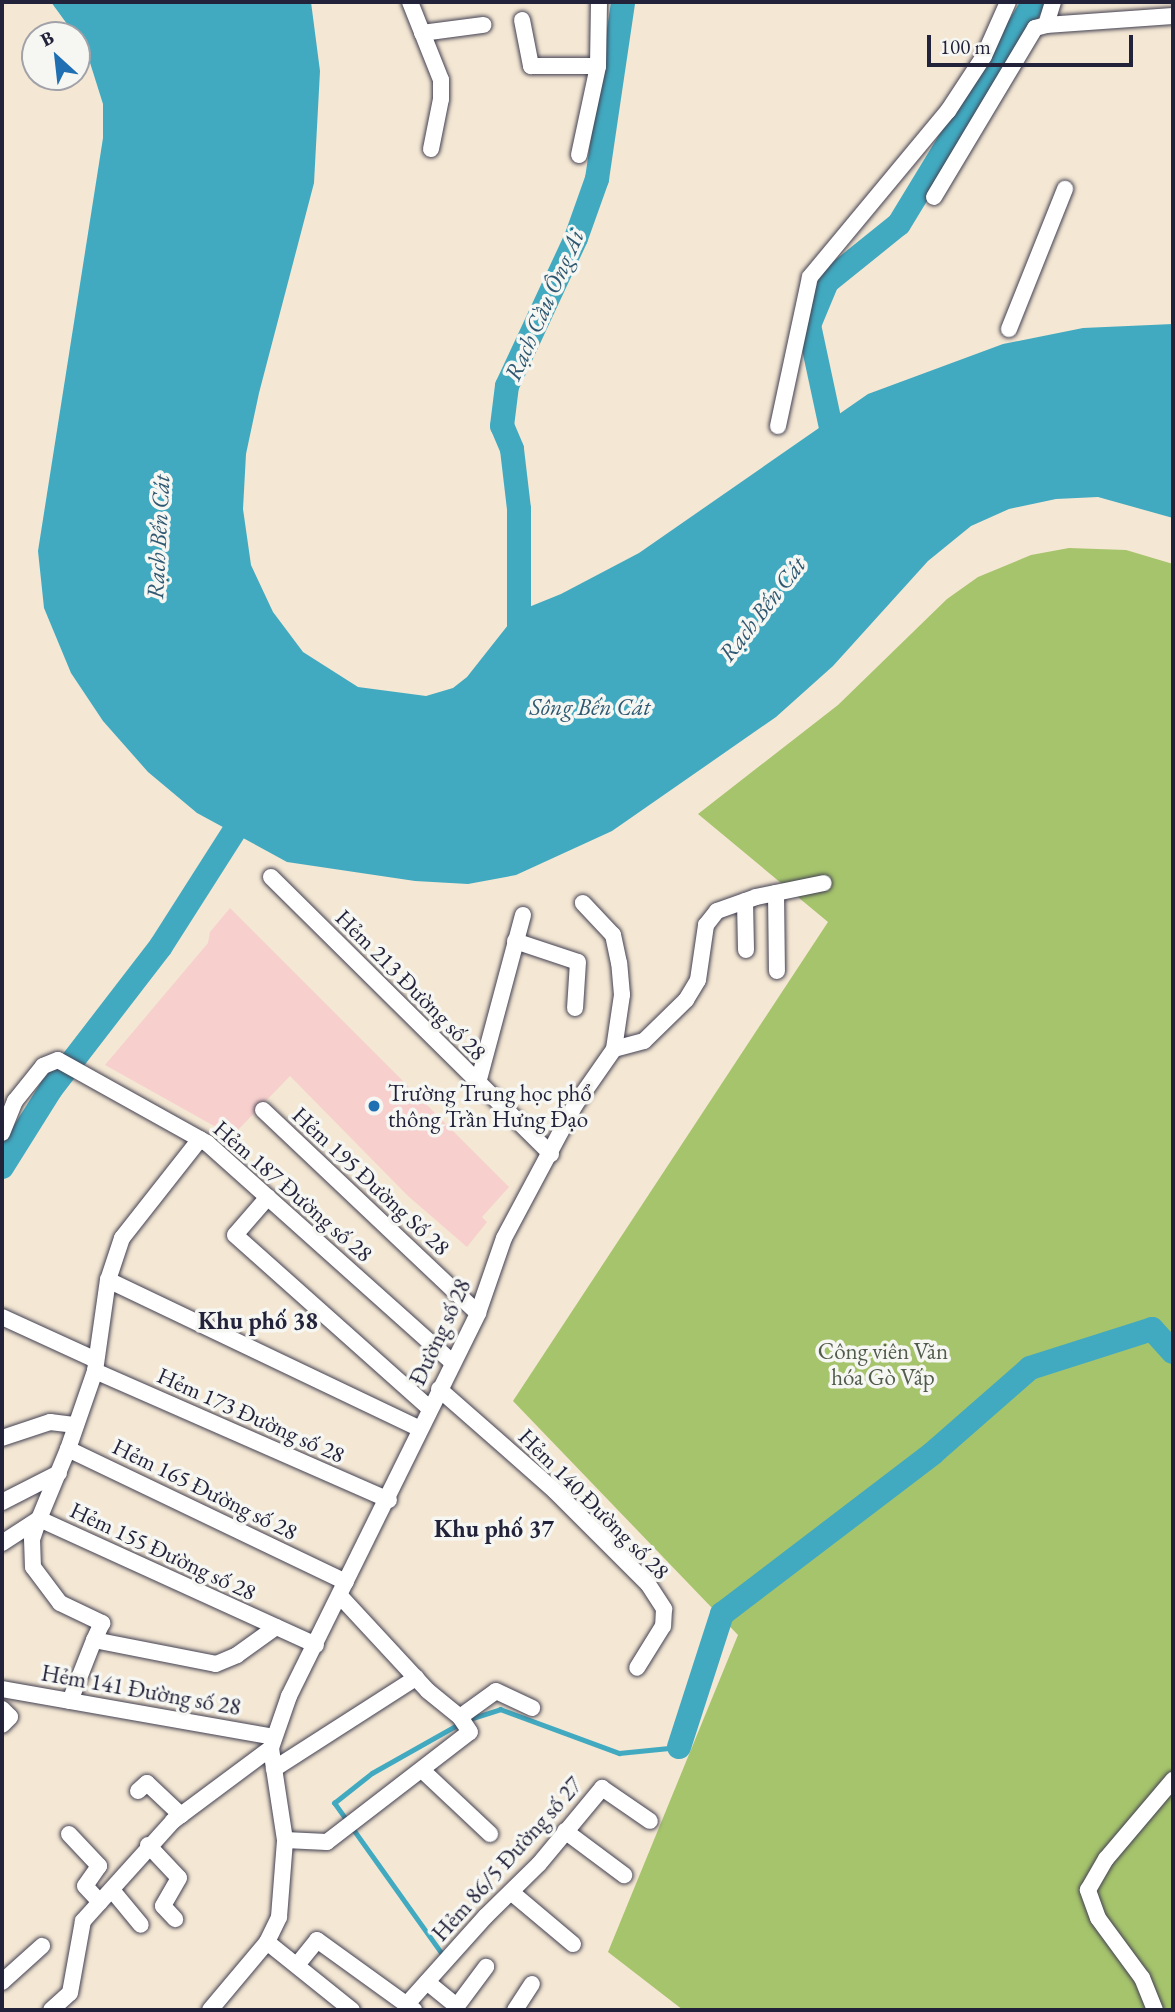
<!DOCTYPE html>
<meta charset="utf-8">
<style>
body{margin:0}
#map{position:relative;width:1175px;height:2012px;overflow:hidden;background:#f4e7d3;font-family:"EB Garamond",serif}
div>[style]{position:absolute}
.built>*{inset:0;background:#f7d0ce}
.green>*{inset:0;background:#a6c46c}
.water>*{inset:0;background:#41aac1}
.stream>*{height:4.5px;margin:-2.25px;padding:0 2.25px;transform-origin:2.25px;border-radius:2.25px;background:#41aac1}
.river>*{height:24px;margin:-12px;padding:0 12px;transform-origin:12px;border-radius:12px;background:#41aac1}
.roads{filter:drop-shadow(0 0 2px #424052) drop-shadow(0 0 2px #424052)}
.street>*{height:16px;margin:-8px;padding:0 8px;transform-origin:8px;border-radius:8px;background:#fff}
.dots>*{width:19px;height:19px;translate:-50% -50%;box-sizing:border-box;border:4px solid #f6f6f2;border-radius:50%}
span{translate:-50% -50%;white-space:nowrap;text-align:center;line-height:1.15;-webkit-text-stroke:7px #f6f6f2;paint-order:stroke}
.street-label{font-size:23px;color:#22223b}
.poi-label{font-size:23px;color:#22223b}
.left{translate:0 -50%;text-align:left}
.park-label{font-size:23px;color:#505b4c}
.water-label{font-size:24px;color:#2e5871;font-style:italic}
.neighbourhood-label{font-size:24px;color:#22223b;font-weight:700}
.frame{position:absolute;inset:0;border:4px solid #22223b;pointer-events:none}
.north{position:absolute;left:21px;top:21px;width:70px;height:70px;box-sizing:border-box;background:#f6f6f2;border:2px solid #a1a1a9;border-radius:50%;rotate:333deg;font-size:19px;font-weight:700;line-height:28px;text-align:center;color:#22223b}
.north::after{content:'';display:block;margin:auto;width:24px;height:32px;background:#1f6fb2;clip-path:polygon(50% 0,100% 100%,50% 72%,0 100%)}
.scale{position:absolute;left:927px;top:35px;width:206px;height:32px;box-sizing:border-box;border:4px solid #22223b;border-top:0;padding-left:9px;font-size:21px;line-height:24px;white-space:nowrap;color:#22223b;-webkit-text-stroke:5px #f6f6f2;paint-order:stroke}
</style>
<div id="map">
<div class="built">
<i style="clip-path:polygon(230px 908px,509px 1187px,482px 1217px,487px 1222px,467px 1247px,408px 1196px,290px 1076px,232px 1136px,105px 1065px,208px 943px,210px 932px)"></i>
</div>
<div class="green">
<i style="clip-path:polygon(1069px 548px,1126px 550px,1173px 564px,1173px 2010px,683px 2010px,608px 1952px,738px 1635px,513px 1401px,828px 922px,698px 814px,838px 705px,947px 599px,978px 577px,1031px 555px)"></i>
</div>
<div class="water">
<i style="clip-path:polygon(51px 2px,311px 2px,320px 71px,314px 183px,259px 393px,246px 454px,243px 509px,251px 565px,273px 612px,303px 652px,358px 687px,426px 696px,453px 688px,467px 677px,519px 611px,561px 594px,639px 553px,868px 394px,1003px 344px,1083px 328px,1173px 324px,1173px 518px,1098px 497px,1056px 499px,1009px 509px,971px 526px,928px 561px,833px 666px,776px 717px,612px 831px,516px 875px,468px 884px,415px 881px,287px 862px,197px 813px,148px 772px,103px 721px,71px 673px,44px 608px,38px 551px,103px 138px,103px 104px,86px 50px)"></i>
</div>
<div class="stream">
<i style="left:467px;top:1720px;width:35px;rotate:-18deg"></i>
<i style="left:500px;top:1709px;width:127px;rotate:20.3deg"></i>
<i style="left:619px;top:1753px;width:60px;rotate:-5.7deg"></i>
<i style="left:444px;top:1957px;width:189px;rotate:-125.5deg"></i>
<i style="left:334px;top:1803px;width:48px;rotate:-38.3deg"></i>
<i style="left:372px;top:1773px;width:100px;rotate:-29.4deg"></i>
</div>
<div class="river">
<i style="left:836px;top:451px;width:129px;rotate:-102.1deg"></i>
<i style="left:809px;top:325px;width:47px;rotate:-67.3deg"></i>
<i style="left:827px;top:282px;width:92px;rotate:-38.9deg"></i>
<i style="left:899px;top:224px;width:260px;rotate:-58.7deg"></i>
<i style="left:519px;top:642px;width:133px;rotate:-90deg"></i>
<i style="left:519px;top:509px;width:60px;rotate:-96.7deg"></i>
<i style="left:512px;top:449px;width:25px;rotate:-113deg"></i>
<i style="left:502px;top:426px;width:40px;rotate:-82.9deg"></i>
<i style="left:507px;top:386px;width:163px;rotate:-65deg"></i>
<i style="left:576px;top:238px;width:63px;rotate:-70.4deg"></i>
<i style="left:597px;top:179px;width:179px;rotate:-81.6deg"></i>
<i style="left:2px;top:1167px;width:92px;rotate:-57.9deg"></i>
<i style="left:51px;top:1089px;width:180px;rotate:-52.4deg"></i>
<i style="left:161px;top:946px;width:164px;rotate:-57.5deg"></i>
<i style="left:679px;top:1747px;width:140px;rotate:-72.1deg"></i>
<i style="left:722px;top:1614px;width:265px;rotate:-37.3deg"></i>
<i style="left:933px;top:1453px;width:129px;rotate:-41.2deg"></i>
<i style="left:1030px;top:1368px;width:128px;rotate:-17.7deg"></i>
<i style="left:1152px;top:1329px;width:31px;rotate:48deg"></i>
</div>
<div class="roads">
<div class="street">
<i style="left:410px;top:2px;width:84px;rotate:68.3deg"></i>
<i style="left:441px;top:80px;width:19px;rotate:90deg"></i>
<i style="left:441px;top:99px;width:51px;rotate:101.3deg"></i>
<i style="left:1053px;top:2px;width:24px;rotate:107deg"></i>
<i style="left:1046px;top:25px;width:127px;rotate:-4.1deg"></i>
<i style="left:522px;top:20px;width:47px;rotate:78.9deg"></i>
<i style="left:531px;top:66px;width:67px"></i>
<i style="left:422px;top:33px;width:62px;rotate:-7.5deg"></i>
<i style="left:579px;top:155px;width:91px;rotate:-77.9deg"></i>
<i style="left:598px;top:66px;width:64px;rotate:-89.1deg"></i>
<i style="left:934px;top:197px;width:197px;rotate:-59.1deg"></i>
<i style="left:1035px;top:28px;width:11px;rotate:-15deg"></i>
<i style="left:1009px;top:329px;width:151px;rotate:-68.2deg"></i>
<i style="left:778px;top:426px;width:152px;rotate:-77.9deg"></i>
<i style="left:810px;top:277px;width:216px;rotate:-50.3deg"></i>
<i style="left:948px;top:111px;width:66px;rotate:-56.8deg"></i>
<i style="left:984px;top:56px;width:59px;rotate:-66deg"></i>
<i style="left:271px;top:877px;width:394px;rotate:44.7deg"></i>
<i style="left:776px;top:893px;width:78px;rotate:89.3deg"></i>
<i style="left:745px;top:901px;width:49px;rotate:88.8deg"></i>
<i style="left:515px;top:941px;width:66px;rotate:18.4deg"></i>
<i style="left:578px;top:962px;width:46px;rotate:93.7deg"></i>
<i style="left:614px;top:1049px;width:31px;rotate:-15deg"></i>
<i style="left:644px;top:1041px;width:59px;rotate:-44.3deg"></i>
<i style="left:686px;top:1000px;width:23px;rotate:-59deg"></i>
<i style="left:698px;top:980px;width:56px;rotate:-81.7deg"></i>
<i style="left:706px;top:925px;width:18px;rotate:-52deg"></i>
<i style="left:717px;top:911px;width:41px;rotate:-19.7deg"></i>
<i style="left:756px;top:897px;width:69px;rotate:-11.6deg"></i>
<i style="left:478px;top:1083px;width:174px;rotate:-75deg"></i>
<i style="left:263px;top:1110px;width:296px;rotate:43.4deg"></i>
<i style="left:2px;top:1133px;width:35px;rotate:-68deg"></i>
<i style="left:15px;top:1101px;width:45px;rotate:-51.3deg"></i>
<i style="left:43px;top:1066px;width:16px;rotate:-22deg"></i>
<i style="left:58px;top:1060px;width:171px;rotate:29.1deg"></i>
<i style="left:207px;top:1143px;width:329px;rotate:41.8deg"></i>
<i style="left:200px;top:1139px;width:126px;rotate:128.2deg"></i>
<i style="left:122px;top:1238px;width:44px;rotate:108.4deg"></i>
<i style="left:108px;top:1280px;width:346px;rotate:25.5deg"></i>
<i style="left:268px;top:1197px;width:50px;rotate:131deg"></i>
<i style="left:235px;top:1235px;width:260px;rotate:41.7deg"></i>
<i style="left:2px;top:1317px;width:103px;rotate:24.6deg"></i>
<i style="left:95px;top:1371px;width:321px;rotate:23.7deg"></i>
<i style="left:439px;top:1389px;width:154px;rotate:41.3deg"></i>
<i style="left:555px;top:1491px;width:132px;rotate:45deg"></i>
<i style="left:648px;top:1584px;width:30px;rotate:57deg"></i>
<i style="left:664px;top:1609px;width:17px;rotate:93deg"></i>
<i style="left:663px;top:1626px;width:49px;rotate:121.8deg"></i>
<i style="left:2px;top:1438px;width:51px;rotate:-18.4deg"></i>
<i style="left:50px;top:1422px;width:26px;rotate:7deg"></i>
<i style="left:68px;top:1449px;width:83px;rotate:-70.9deg"></i>
<i style="left:95px;top:1371px;width:92px;rotate:-81.9deg"></i>
<i style="left:2px;top:1502px;width:64px;rotate:-27deg"></i>
<i style="left:39px;top:1519px;width:21px;rotate:109deg"></i>
<i style="left:32px;top:1539px;width:28px;rotate:88deg"></i>
<i style="left:33px;top:1567px;width:45px;rotate:53.1deg"></i>
<i style="left:60px;top:1603px;width:47px;rotate:25.5deg"></i>
<i style="left:102px;top:1623px;width:19px;rotate:115deg"></i>
<i style="left:94px;top:1640px;width:124px;rotate:11.1deg"></i>
<i style="left:216px;top:1664px;width:23px;rotate:-23deg"></i>
<i style="left:237px;top:1655px;width:48px;rotate:-35.7deg"></i>
<i style="left:2px;top:1543px;width:44px;rotate:-33deg"></i>
<i style="left:340px;top:1596px;width:129px;rotate:47.2deg"></i>
<i style="left:428px;top:1691px;width:41px;rotate:39.1deg"></i>
<i style="left:460px;top:1717px;width:44px;rotate:-35.8deg"></i>
<i style="left:496px;top:1691px;width:40px;rotate:25deg"></i>
<i style="left:316px;top:1645px;width:304px;rotate:-155.5deg"></i>
<i style="left:39px;top:1519px;width:76px;rotate:-67.5deg"></i>
<i style="left:68px;top:1449px;width:308px;rotate:25.6deg"></i>
<i style="left:2px;top:1689px;width:275px;rotate:10deg"></i>
<i style="left:70px;top:1701px;width:66px;rotate:-68.5deg"></i>
<i style="left:2px;top:1709px;width:11px;rotate:45deg"></i>
<i style="left:10px;top:1717px;width:11px;rotate:135deg"></i>
<i style="left:274px;top:1769px;width:169px;rotate:-32.7deg"></i>
<i style="left:423px;top:1771px;width:92px;rotate:43.2deg"></i>
<i style="left:138px;top:1791px;width:12px;rotate:-42deg"></i>
<i style="left:147px;top:1783px;width:47px;rotate:43.3deg"></i>
<i style="left:565px;top:1831px;width:74px;rotate:36.7deg"></i>
<i style="left:69px;top:1834px;width:44px;rotate:46.8deg"></i>
<i style="left:99px;top:1866px;width:24px;rotate:125deg"></i>
<i style="left:85px;top:1886px;width:22px;rotate:47deg"></i>
<i style="left:285px;top:1840px;width:42px;rotate:2.7deg"></i>
<i style="left:327px;top:1842px;width:180px;rotate:-37.6deg"></i>
<i style="left:470px;top:1732px;width:18px;rotate:-124deg"></i>
<i style="left:148px;top:1845px;width:45px;rotate:46.8deg"></i>
<i style="left:179px;top:1878px;width:32px;rotate:120deg"></i>
<i style="left:163px;top:1906px;width:18px;rotate:47deg"></i>
<i style="left:112px;top:1890px;width:45px;rotate:50.4deg"></i>
<i style="left:511px;top:1892px;width:81px;rotate:40deg"></i>
<i style="left:267px;top:1942px;width:109px;rotate:38.7deg"></i>
<i style="left:297px;top:1965px;width:32px;rotate:-51deg"></i>
<i style="left:317px;top:1940px;width:120px;rotate:35.8deg"></i>
<i style="left:2px;top:1982px;width:54px;rotate:-42deg"></i>
<i style="left:427px;top:1982px;width:38px;rotate:39deg"></i>
<i style="left:457px;top:2006px;width:49px;rotate:-53.4deg"></i>
<i style="left:407px;top:2004px;width:118px;rotate:-48.1deg"></i>
<i style="left:486px;top:1916px;width:74px;rotate:-44.5deg"></i>
<i style="left:539px;top:1864px;width:99px;rotate:-50.3deg"></i>
<i style="left:602px;top:1788px;width:58px;rotate:34.5deg"></i>
<i style="left:51px;top:2010px;width:25px;rotate:-42deg"></i>
<i style="left:70px;top:1993px;width:73px;rotate:-79.8deg"></i>
<i style="left:83px;top:1921px;width:135px;rotate:-48deg"></i>
<i style="left:173px;top:1821px;width:122px;rotate:-36.7deg"></i>
<i style="left:210px;top:2010px;width:89px;rotate:-50deg"></i>
<i style="left:267px;top:1942px;width:28px;rotate:-64deg"></i>
<i style="left:279px;top:1917px;width:77px;rotate:-85.5deg"></i>
<i style="left:285px;top:1840px;width:93px;rotate:-98.7deg"></i>
<i style="left:271px;top:1748px;width:55px;rotate:-70.9deg"></i>
<i style="left:289px;top:1696px;width:427px;rotate:-63.7deg"></i>
<i style="left:478px;top:1313px;width:79px;rotate:-70.9deg"></i>
<i style="left:504px;top:1238px;width:151px;rotate:-61.9deg"></i>
<i style="left:575px;top:1105px;width:68px;rotate:-55.1deg"></i>
<i style="left:614px;top:1049px;width:55px;rotate:-81.6deg"></i>
<i style="left:622px;top:995px;width:32px;rotate:-95deg"></i>
<i style="left:619px;top:963px;width:29px;rotate:-102deg"></i>
<i style="left:613px;top:935px;width:44px;rotate:-133.2deg"></i>
<i style="left:515px;top:2010px;width:31px;rotate:-57deg"></i>
<i style="left:1155px;top:2010px;width:35px;rotate:-112deg"></i>
<i style="left:1142px;top:1978px;width:74px;rotate:-126.3deg"></i>
<i style="left:1098px;top:1918px;width:30px;rotate:-110deg"></i>
<i style="left:1088px;top:1890px;width:36px;rotate:-60deg"></i>
<i style="left:1106px;top:1859px;width:104px;rotate:-49.7deg"></i>
</div>
</div>
<div class="dots">
<i style="left:374px;top:1106px;background:#1f6fb2"></i>
</div>
<div class="street-label">
<span style="left:411px;top:985px;rotate:45deg">Hẻm 213 Đường số 28</span>
<span style="left:371px;top:1181px;rotate:43deg">Hẻm 195 Đường Số 28</span>
<span style="left:293px;top:1191px;rotate:41deg">Hẻm 187 Đường số 28</span>
<span style="left:440px;top:1332px;rotate:-65deg">Đường số 28</span>
<span style="left:251px;top:1415px;rotate:24deg">Hẻm 173 Đường số 28</span>
<span style="left:205px;top:1489px;rotate:26deg">Hẻm 165 Đường số 28</span>
<span style="left:594px;top:1504px;rotate:45deg">Hẻm 140 Đường số 28</span>
<span style="left:163px;top:1551px;rotate:25deg">Hẻm 155 Đường số 28</span>
<span style="left:141px;top:1690px;rotate:10deg">Hẻm 141 Đường số 28</span>
<span style="left:507px;top:1859px;rotate:-48deg">Hẻm 86/5 Đường số 27</span>
</div>
<div class="poi-label">
<span class="left" style="left:388px;top:1106px">Trường Trung học phổ<br>thông Trần Hưng Đạo</span>
</div>
<div class="park-label">
<span style="left:883px;top:1364px">Công viên Văn<br>hóa Gò Vấp</span>
</div>
<div class="water-label">
<span style="left:544px;top:305px;rotate:-66deg">Rạch Cầu Ông Ai</span>
<span style="left:158px;top:537px;rotate:-87deg">Rạch Bến Cát</span>
<span style="left:762px;top:609px;rotate:-52deg">Rạch Bến Cát</span>
<span style="left:590px;top:707px">Sông Bến Cát</span>
</div>
<div class="neighbourhood-label">
<span style="left:258px;top:1321px">Khu phố 38</span>
<span style="left:494px;top:1529px">Khu phố 37</span>
</div>
<div class="frame"></div>
<div class="north">B</div>
<div class="scale">100 m</div>
</div>
